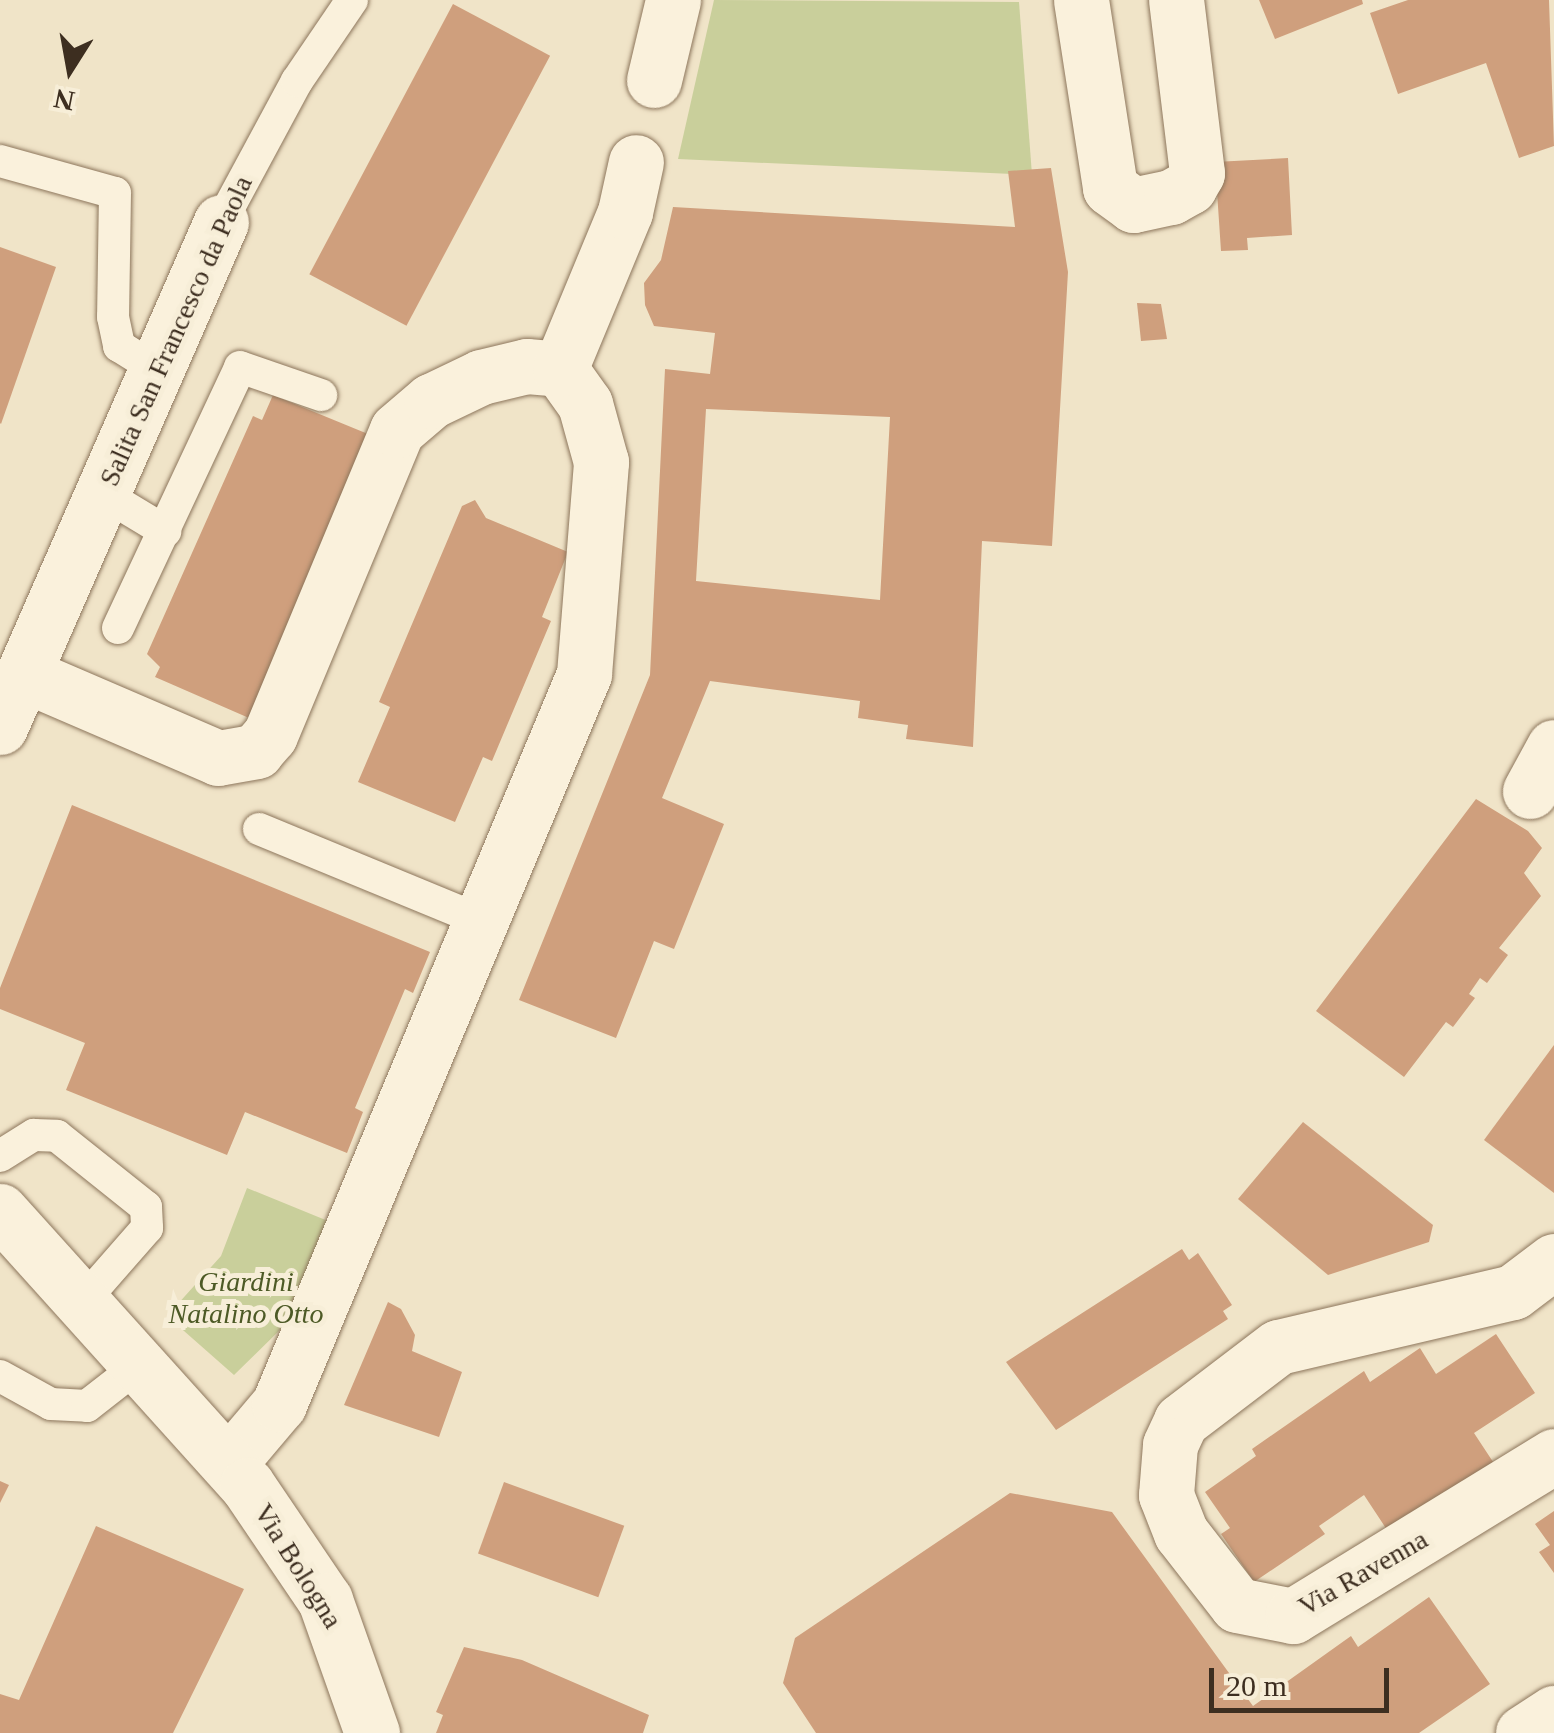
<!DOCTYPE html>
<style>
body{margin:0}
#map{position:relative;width:1554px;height:1733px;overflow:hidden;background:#f0e4c8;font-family:Georgia,serif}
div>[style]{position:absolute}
.green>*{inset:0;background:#c9cf9b}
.building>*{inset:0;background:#cf9f7d;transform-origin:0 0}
.roads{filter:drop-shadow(0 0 2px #8d765c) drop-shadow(0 0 2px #8d765c)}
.service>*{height:32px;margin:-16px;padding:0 16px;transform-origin:16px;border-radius:16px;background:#faf1dc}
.minor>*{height:55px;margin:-27.5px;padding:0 27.5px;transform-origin:27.5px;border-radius:27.5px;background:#faf1dc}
.tertiary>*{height:55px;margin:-27.5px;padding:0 27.5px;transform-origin:27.5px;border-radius:27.5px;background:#faf1dc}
span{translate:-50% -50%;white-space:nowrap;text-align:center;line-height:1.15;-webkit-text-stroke:10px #f7eed8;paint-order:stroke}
.street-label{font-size:28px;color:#3d2e20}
.park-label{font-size:28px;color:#4d5a26;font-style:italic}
.north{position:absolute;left:20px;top:20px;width:100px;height:100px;-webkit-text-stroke:8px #f7eed8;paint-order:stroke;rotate:191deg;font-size:28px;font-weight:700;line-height:40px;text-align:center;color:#3d2e20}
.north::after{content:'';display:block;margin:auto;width:35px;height:45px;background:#3d2e20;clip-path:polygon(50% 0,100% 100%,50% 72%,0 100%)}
.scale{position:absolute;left:1209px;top:1668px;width:180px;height:45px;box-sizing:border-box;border:5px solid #3d2e20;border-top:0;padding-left:12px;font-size:30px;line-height:35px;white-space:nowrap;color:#3d2e20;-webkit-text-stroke:8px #f7eed8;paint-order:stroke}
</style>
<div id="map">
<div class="green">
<i style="clip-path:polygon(714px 0,1019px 2px,1032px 175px,678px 159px)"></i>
<i style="clip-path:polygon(247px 1188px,328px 1221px,286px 1324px,234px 1375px,167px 1316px,221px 1256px)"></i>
</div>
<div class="building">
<i style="clip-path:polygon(1259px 0,1362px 0,1363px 4px,1275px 39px)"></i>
<i style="clip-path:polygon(1408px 0,1549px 0,1554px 146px,1519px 158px,1486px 63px,1398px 94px,1370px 13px)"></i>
<i style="left:453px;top:4px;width:110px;height:306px;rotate:28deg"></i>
<i style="clip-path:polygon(1288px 158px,1292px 235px,1247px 238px,1248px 250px,1221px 251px,1215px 162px)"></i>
<i style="clip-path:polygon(evenodd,1051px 168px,1068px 272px,1052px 546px,982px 541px,973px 747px,906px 739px,908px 725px,858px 718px,860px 701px,710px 681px,662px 798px,724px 824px,674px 949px,654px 941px,616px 1038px,519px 1000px,650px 675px,665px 369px,710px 374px,715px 333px,654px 326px,645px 305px,644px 283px,661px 260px,673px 207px,1015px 227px,1008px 171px,1051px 168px,706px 409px,890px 417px,880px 600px,696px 581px,706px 409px)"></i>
<i style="clip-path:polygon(0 247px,56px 267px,1px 424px,0 423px)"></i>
<i style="clip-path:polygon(1137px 303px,1161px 304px,1167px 339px,1141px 341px)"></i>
<i style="clip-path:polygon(273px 395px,368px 434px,249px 718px,155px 677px,160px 667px,147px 654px,253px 416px,262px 420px)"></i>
<i style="clip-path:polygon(475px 500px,486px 518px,568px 552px,542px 617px,551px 621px,492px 761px,483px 757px,455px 822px,358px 782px,390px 707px,379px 702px,462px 506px)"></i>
<i style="clip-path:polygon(1476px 799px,1528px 831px,1542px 848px,1524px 873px,1541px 896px,1499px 948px,1508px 955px,1487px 983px,1480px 978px,1469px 994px,1475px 998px,1453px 1027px,1446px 1022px,1404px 1077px,1316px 1011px)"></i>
<i style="clip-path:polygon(72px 805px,430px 952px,413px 993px,405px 989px,355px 1108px,363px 1112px,347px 1153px,245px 1112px,227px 1155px,66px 1090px,85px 1043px,0 1009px,0 988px)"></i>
<i style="clip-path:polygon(1554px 1045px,1554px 1193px,1484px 1140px)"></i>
<i style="clip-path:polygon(1303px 1122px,1433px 1225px,1429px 1242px,1328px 1275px,1238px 1199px)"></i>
<i style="clip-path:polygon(1182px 1249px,1189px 1260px,1198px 1253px,1232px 1305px,1223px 1311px,1228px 1319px,1056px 1430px,1006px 1362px)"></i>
<i style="clip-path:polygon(388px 1302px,401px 1309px,415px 1335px,412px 1351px,462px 1372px,439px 1437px,344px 1405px)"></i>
<i style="clip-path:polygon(1496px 1334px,1535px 1393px,1474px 1433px,1501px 1474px,1397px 1545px,1364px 1495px,1319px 1526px,1325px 1534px,1254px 1582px,1221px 1534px,1230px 1528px,1205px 1492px,1256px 1456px,1252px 1449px,1364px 1371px,1370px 1382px,1420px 1348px,1436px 1374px)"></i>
<i style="clip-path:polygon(0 1481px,9px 1485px,0 1503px)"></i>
<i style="left:504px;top:1482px;width:128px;height:76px;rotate:20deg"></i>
<i style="clip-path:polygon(1010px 1493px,1112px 1512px,1253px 1706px,1351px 1636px,1358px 1647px,1429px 1597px,1490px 1684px,1419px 1733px,816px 1733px,783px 1683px,795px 1638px)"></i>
<i style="clip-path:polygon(1554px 1511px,1554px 1573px,1539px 1552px,1550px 1545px,1535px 1524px)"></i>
<i style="clip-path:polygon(96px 1526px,244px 1589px,173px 1733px,0 1733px,0 1694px,19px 1700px)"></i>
<i style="clip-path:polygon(464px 1647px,522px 1660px,649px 1715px,643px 1733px,436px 1733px,443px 1715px,436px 1712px)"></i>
</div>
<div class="roads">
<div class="service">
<i style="left:0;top:161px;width:119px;rotate:15.5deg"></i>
<i style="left:115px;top:193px;width:124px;rotate:90.9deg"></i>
<i style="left:113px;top:317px;width:30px;rotate:78deg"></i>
<i style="left:119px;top:346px;width:44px;rotate:31.9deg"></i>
<i style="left:221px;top:222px;width:160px;rotate:-61.7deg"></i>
<i style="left:297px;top:81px;width:98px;rotate:-55.8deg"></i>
<i style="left:102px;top:493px;width:74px;rotate:31.1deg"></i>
<i style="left:118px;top:628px;width:288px;rotate:-64.9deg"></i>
<i style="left:240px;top:367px;width:86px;rotate:19.1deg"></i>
<i style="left:259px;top:829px;width:236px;rotate:22.4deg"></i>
<i style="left:0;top:1156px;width:40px;rotate:-32deg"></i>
<i style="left:34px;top:1135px;width:23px;rotate:2deg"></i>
<i style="left:57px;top:1136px;width:114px;rotate:38.6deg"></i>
<i style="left:146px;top:1207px;width:21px;rotate:87deg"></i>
<i style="left:147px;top:1228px;width:97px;rotate:131.2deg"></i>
<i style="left:0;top:1376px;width:58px;rotate:28.8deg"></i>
<i style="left:51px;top:1404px;width:36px;rotate:3deg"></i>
<i style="left:87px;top:1406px;width:68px;rotate:-37.9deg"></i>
</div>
<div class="minor">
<i style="left:1081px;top:0;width:190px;rotate:81.2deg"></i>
<i style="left:1110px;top:188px;width:29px;rotate:36deg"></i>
<i style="left:1133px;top:205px;width:39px;rotate:-12deg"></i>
<i style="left:1171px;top:197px;width:21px;rotate:-29deg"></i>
<i style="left:1189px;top:187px;width:16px;rotate:-60deg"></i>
<i style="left:1197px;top:173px;width:174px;rotate:-96.9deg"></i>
<i style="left:654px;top:80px;width:82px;rotate:-76.6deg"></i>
<i style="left:23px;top:674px;width:212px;rotate:23.3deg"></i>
<i style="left:218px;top:758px;width:39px;rotate:-10deg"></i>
<i style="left:256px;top:751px;width:21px;rotate:-49deg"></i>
<i style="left:270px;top:735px;width:330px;rotate:-67.4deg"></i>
<i style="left:397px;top:430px;width:45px;rotate:-40.5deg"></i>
<i style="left:431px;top:401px;width:55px;rotate:-25.6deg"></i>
<i style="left:481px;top:377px;width:47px;rotate:-13.4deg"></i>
<i style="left:527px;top:366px;width:33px;rotate:5deg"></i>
<i style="left:0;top:727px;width:551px;rotate:-66.36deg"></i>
<i style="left:1530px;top:791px;width:50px;rotate:-61.4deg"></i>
<i style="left:1554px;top:1261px;width:51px;rotate:142.9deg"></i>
<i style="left:1513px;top:1292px;width:241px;rotate:166.8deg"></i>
<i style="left:1278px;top:1347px;width:122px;rotate:142.7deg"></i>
<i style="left:1181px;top:1421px;width:26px;rotate:115deg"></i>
<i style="left:1170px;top:1445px;width:50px;rotate:94.6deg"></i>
<i style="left:1166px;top:1495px;width:41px;rotate:68.5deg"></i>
<i style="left:1181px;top:1533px;width:91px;rotate:52.1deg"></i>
<i style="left:1237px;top:1605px;width:57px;rotate:11.1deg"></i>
<i style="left:1293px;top:1616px;width:306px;rotate:-31.5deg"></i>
<i style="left:230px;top:1462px;width:76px;rotate:-49.8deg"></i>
<i style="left:279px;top:1404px;width:791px;rotate:-67.32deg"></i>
<i style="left:584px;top:674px;width:213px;rotate:-85.4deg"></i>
<i style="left:601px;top:462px;width:60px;rotate:-105.4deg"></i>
<i style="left:585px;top:404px;width:43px;rotate:-125.5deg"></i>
<i style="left:560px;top:369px;width:170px;rotate:-67.5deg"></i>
<i style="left:625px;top:212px;width:51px;rotate:-77.6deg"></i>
</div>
<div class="tertiary">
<i style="left:0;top:1211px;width:369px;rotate:48deg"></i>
<i style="left:247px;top:1485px;width:139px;rotate:55.9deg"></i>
<i style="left:325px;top:1600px;width:141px;rotate:70.5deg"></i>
<i style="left:1523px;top:1733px;width:37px;rotate:-33deg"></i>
</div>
</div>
<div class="street-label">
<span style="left:176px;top:331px;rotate:-66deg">Salita San Francesco da Paola</span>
<span style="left:298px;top:1566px;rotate:58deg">Via Bologna</span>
<span style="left:1363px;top:1573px;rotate:-30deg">Via Ravenna</span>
</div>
<div class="park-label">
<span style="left:246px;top:1298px">Giardini<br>Natalino Otto</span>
</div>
<div class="north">N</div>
<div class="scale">20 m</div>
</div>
